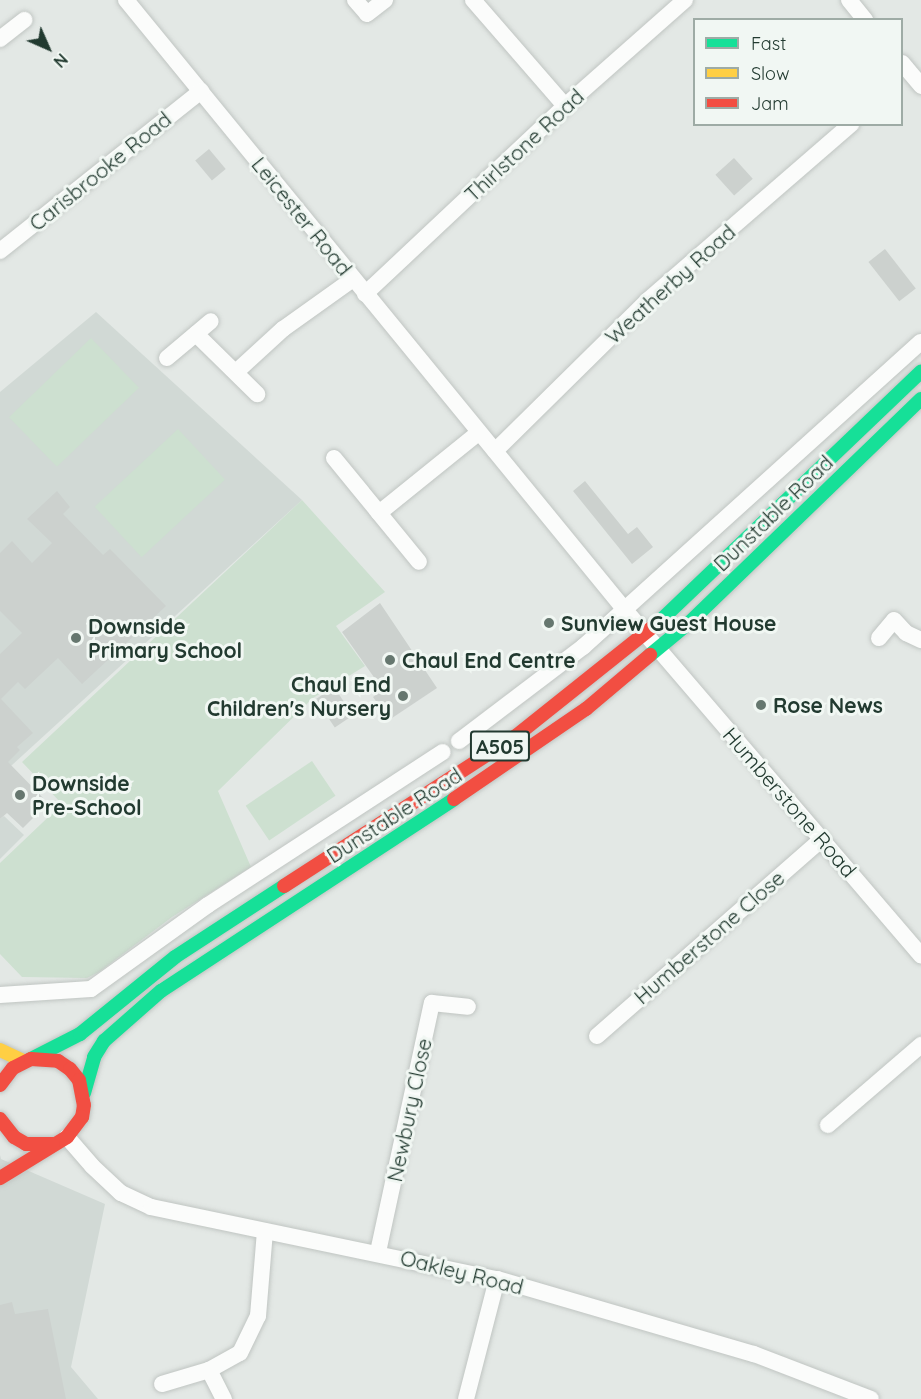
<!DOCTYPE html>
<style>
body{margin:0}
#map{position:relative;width:921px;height:1399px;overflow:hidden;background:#e3e8e5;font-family:Quicksand,sans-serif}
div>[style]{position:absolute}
.built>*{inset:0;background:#d1d9d5}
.green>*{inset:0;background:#cde0d0;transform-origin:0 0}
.building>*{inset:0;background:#ccd1ce;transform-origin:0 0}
.roads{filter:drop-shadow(0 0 2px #c0c5c2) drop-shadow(0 0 2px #c0c5c2)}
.street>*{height:16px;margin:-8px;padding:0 8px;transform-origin:8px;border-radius:8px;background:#fbfcfb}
.fast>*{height:14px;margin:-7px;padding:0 7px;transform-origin:7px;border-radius:7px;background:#16e098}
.slow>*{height:14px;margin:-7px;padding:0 7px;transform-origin:7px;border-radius:7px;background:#ffcf43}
.jam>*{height:14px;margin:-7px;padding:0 7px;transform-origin:7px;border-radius:7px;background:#f24e42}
.dots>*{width:16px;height:16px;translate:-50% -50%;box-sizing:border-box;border:3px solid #f1f7f3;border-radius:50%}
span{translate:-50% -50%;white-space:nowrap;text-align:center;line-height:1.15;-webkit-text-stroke:6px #f1f7f3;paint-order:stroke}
.shield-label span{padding:2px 4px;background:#f1f7f3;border:2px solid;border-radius:4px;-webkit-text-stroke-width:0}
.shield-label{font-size:20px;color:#223a30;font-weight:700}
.street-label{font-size:21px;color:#223a30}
.poi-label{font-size:21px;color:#223a30;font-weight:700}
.left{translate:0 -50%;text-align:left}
.right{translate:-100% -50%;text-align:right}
.legend{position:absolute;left:693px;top:18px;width:210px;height:108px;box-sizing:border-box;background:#f1f7f3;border:2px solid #9eaba5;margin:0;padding:8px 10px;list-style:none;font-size:18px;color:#223a30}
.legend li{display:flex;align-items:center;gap:12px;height:30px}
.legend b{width:30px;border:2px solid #9eaba5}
.north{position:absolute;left:18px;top:18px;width:60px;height:60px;-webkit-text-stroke:4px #f1f7f3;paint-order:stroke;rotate:135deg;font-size:16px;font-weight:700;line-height:24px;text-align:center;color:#223a30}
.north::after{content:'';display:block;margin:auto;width:21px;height:27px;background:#223a30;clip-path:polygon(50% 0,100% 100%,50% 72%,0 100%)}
</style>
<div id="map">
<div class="built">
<i style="clip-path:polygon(96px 312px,302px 500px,0 776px,0 392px)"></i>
<i style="clip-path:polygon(4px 816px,24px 835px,0 859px,0 819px)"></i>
<i style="clip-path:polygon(0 1155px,1px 1159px,105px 1204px,71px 1367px,98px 1399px,0 1399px)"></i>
</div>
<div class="green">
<i style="left:91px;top:338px;width:69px;height:114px;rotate:46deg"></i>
<i style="left:178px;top:429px;width:69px;height:114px;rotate:47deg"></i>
<i style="clip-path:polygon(302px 500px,385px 592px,336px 626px,365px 666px,313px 698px,218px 791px,251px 867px,172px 917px,99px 972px,87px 978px,22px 977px,0 954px,0 863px,62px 804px,22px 762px)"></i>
<i style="left:312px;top:761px;width:42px;height:80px;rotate:56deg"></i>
</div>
<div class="building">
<i style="left:209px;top:149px;width:26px;height:18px;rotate:50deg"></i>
<i style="left:734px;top:158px;width:28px;height:25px;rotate:48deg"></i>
<i style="left:885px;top:249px;width:50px;height:21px;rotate:52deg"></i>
<i style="clip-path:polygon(585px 481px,628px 534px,637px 527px,653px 547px,632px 564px,573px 491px)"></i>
<i style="clip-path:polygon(57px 491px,70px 507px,63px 514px,103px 555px,110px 549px,166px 606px,82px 684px,58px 658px,25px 689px,18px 682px,1px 699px,33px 733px,17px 747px,20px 750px,8px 762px,48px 803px,23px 828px,7px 813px,0 819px,0 654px,22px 633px,0 611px,0 553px,12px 541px,32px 563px,52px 543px,27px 519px)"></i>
<i style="clip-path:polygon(380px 603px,437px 688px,389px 720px,373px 697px,383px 690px,342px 632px)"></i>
<i style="left:334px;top:687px;width:34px;height:22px;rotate:56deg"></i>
<i style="clip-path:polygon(12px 1302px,15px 1314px,48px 1309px,66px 1399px,0 1399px,0 1305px)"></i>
</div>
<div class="roads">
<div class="street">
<i style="left:126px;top:0;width:788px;rotate:50.72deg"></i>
<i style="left:625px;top:610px;width:455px;rotate:49.4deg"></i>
<i style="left:355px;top:0;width:18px;rotate:49deg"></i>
<i style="left:367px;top:14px;width:23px;rotate:-38deg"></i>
<i style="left:473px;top:0;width:140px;rotate:49deg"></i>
<i style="left:849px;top:0;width:26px;rotate:51deg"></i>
<i style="left:0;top:39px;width:31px;rotate:-38deg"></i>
<i style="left:902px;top:63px;width:30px;rotate:50deg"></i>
<i style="left:0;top:251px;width:257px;rotate:-38.5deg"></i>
<i style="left:365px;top:294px;width:274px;rotate:-43.2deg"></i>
<i style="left:565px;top:106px;width:160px;rotate:-41.5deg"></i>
<i style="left:196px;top:334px;width:86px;rotate:44.5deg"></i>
<i style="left:167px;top:358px;width:57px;rotate:-40.1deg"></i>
<i style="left:236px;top:372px;width:64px;rotate:-42.5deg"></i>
<i style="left:283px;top:329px;width:86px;rotate:-35.5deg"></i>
<i style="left:495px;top:451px;width:215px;rotate:-44.6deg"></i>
<i style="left:648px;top:300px;width:269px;rotate:-40.9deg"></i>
<i style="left:334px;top:458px;width:134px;rotate:50.7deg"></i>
<i style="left:379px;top:513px;width:127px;rotate:-38.9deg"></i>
<i style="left:879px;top:638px;width:23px;rotate:-50deg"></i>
<i style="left:894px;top:620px;width:18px;rotate:47deg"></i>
<i style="left:906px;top:633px;width:17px;rotate:25deg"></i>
<i style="left:459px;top:741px;width:156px;rotate:-37.2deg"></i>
<i style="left:583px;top:647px;width:455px;rotate:-42.1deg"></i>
<i style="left:0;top:995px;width:91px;rotate:-3.8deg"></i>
<i style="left:91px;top:989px;width:144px;rotate:-35.7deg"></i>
<i style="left:208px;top:905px;width:280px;rotate:-33.1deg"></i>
<i style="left:597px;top:1036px;width:299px;rotate:-41.2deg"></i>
<i style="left:828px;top:1125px;width:123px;rotate:-40.7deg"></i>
<i style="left:67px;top:1137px;width:38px;rotate:49deg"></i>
<i style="left:92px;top:1166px;width:40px;rotate:43deg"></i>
<i style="left:121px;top:1193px;width:33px;rotate:25deg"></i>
<i style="left:151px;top:1207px;width:353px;rotate:11.8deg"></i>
<i style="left:497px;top:1279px;width:268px;rotate:16.3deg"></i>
<i style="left:754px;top:1354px;width:125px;rotate:21deg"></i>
<i style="left:378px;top:1252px;width:255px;rotate:-77.8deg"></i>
<i style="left:432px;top:1003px;width:36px;rotate:6deg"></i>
<i style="left:209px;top:1370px;width:33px;rotate:63deg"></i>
<i style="left:162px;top:1384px;width:49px;rotate:-16.6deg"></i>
<i style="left:209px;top:1370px;width:35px;rotate:-29deg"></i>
<i style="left:240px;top:1353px;width:41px;rotate:-64.1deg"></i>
<i style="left:258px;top:1316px;width:85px;rotate:-85.3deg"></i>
<i style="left:466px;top:1399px;width:124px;rotate:-75.5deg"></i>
</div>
<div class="fast">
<i style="left:660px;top:621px;width:361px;rotate:-43.7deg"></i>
<i style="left:650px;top:655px;width:52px;rotate:-39.5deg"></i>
<i style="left:690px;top:622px;width:321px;rotate:-44deg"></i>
<i style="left:31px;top:1059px;width:55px;rotate:-27deg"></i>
<i style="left:80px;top:1034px;width:122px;rotate:-39deg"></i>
<i style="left:175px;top:957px;width:130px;rotate:-33.1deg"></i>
<i style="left:84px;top:1093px;width:37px;rotate:-74deg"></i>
<i style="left:94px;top:1057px;width:19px;rotate:-58deg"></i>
<i style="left:104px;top:1041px;width:76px;rotate:-41.3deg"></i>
<i style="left:161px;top:991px;width:350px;rotate:-33.2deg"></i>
</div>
<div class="slow">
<i style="left:0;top:1050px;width:26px;rotate:25deg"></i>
</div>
<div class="jam">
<i style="left:454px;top:799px;width:160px;rotate:-34.3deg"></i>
<i style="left:586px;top:709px;width:84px;rotate:-40.2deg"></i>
<i style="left:284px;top:886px;width:276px;rotate:-32.9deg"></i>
<i style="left:516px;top:736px;width:184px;rotate:-38.6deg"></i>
<i style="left:0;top:1085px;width:21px;rotate:-53deg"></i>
<i style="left:13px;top:1068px;width:20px;rotate:-27deg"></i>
<i style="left:31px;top:1059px;width:27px;rotate:4deg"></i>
<i style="left:58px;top:1061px;width:14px;rotate:34deg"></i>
<i style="left:70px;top:1069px;width:14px;rotate:51deg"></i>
<i style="left:79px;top:1080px;width:25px;rotate:79deg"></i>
<i style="left:84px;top:1105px;width:12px;rotate:99deg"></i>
<i style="left:82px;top:1117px;width:25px;rotate:127deg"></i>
<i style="left:67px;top:1137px;width:79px;rotate:148.5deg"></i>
<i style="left:0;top:1119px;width:23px;rotate:52deg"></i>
<i style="left:14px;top:1137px;width:14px;rotate:30deg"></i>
<i style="left:26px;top:1144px;width:27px"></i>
</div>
</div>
<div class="dots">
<i style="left:549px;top:623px;background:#66776f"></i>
<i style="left:76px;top:638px;background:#66776f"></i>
<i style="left:390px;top:660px;background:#66776f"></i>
<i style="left:403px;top:696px;background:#66776f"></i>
<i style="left:761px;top:705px;background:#66776f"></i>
<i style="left:20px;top:795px;background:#66776f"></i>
</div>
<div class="shield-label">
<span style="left:500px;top:746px">A505</span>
</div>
<div class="street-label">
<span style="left:524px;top:145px;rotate:-43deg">Thirlstone Road</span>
<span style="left:100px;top:171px;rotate:-39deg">Carisbrooke Road</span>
<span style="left:302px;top:216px;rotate:51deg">Leicester Road</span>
<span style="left:670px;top:284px;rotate:-42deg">Weatherby Road</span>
<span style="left:773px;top:513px;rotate:-44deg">Dunstable Road</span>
<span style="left:790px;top:802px;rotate:49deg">Humberstone Road</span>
<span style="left:394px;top:815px;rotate:-33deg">Dunstable Road</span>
<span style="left:709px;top:937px;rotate:-41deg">Humberstone Close</span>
<span style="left:409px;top:1110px;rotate:-78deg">Newbury Close</span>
<span style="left:462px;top:1272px;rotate:14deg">Oakley Road</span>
</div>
<div class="poi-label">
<span class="left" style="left:561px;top:623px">Sunview Guest House</span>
<span class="left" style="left:88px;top:638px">Downside<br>Primary School</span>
<span class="left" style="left:402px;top:660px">Chaul End Centre</span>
<span class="right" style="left:391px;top:696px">Chaul End<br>Children's Nursery</span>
<span class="left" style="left:773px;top:705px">Rose News</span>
<span class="left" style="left:32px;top:795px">Downside<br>Pre-School</span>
</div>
<ul class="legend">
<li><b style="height:8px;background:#16e098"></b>Fast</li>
<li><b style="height:8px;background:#ffcf43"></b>Slow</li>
<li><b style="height:8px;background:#f24e42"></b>Jam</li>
</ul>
<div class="north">N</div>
</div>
